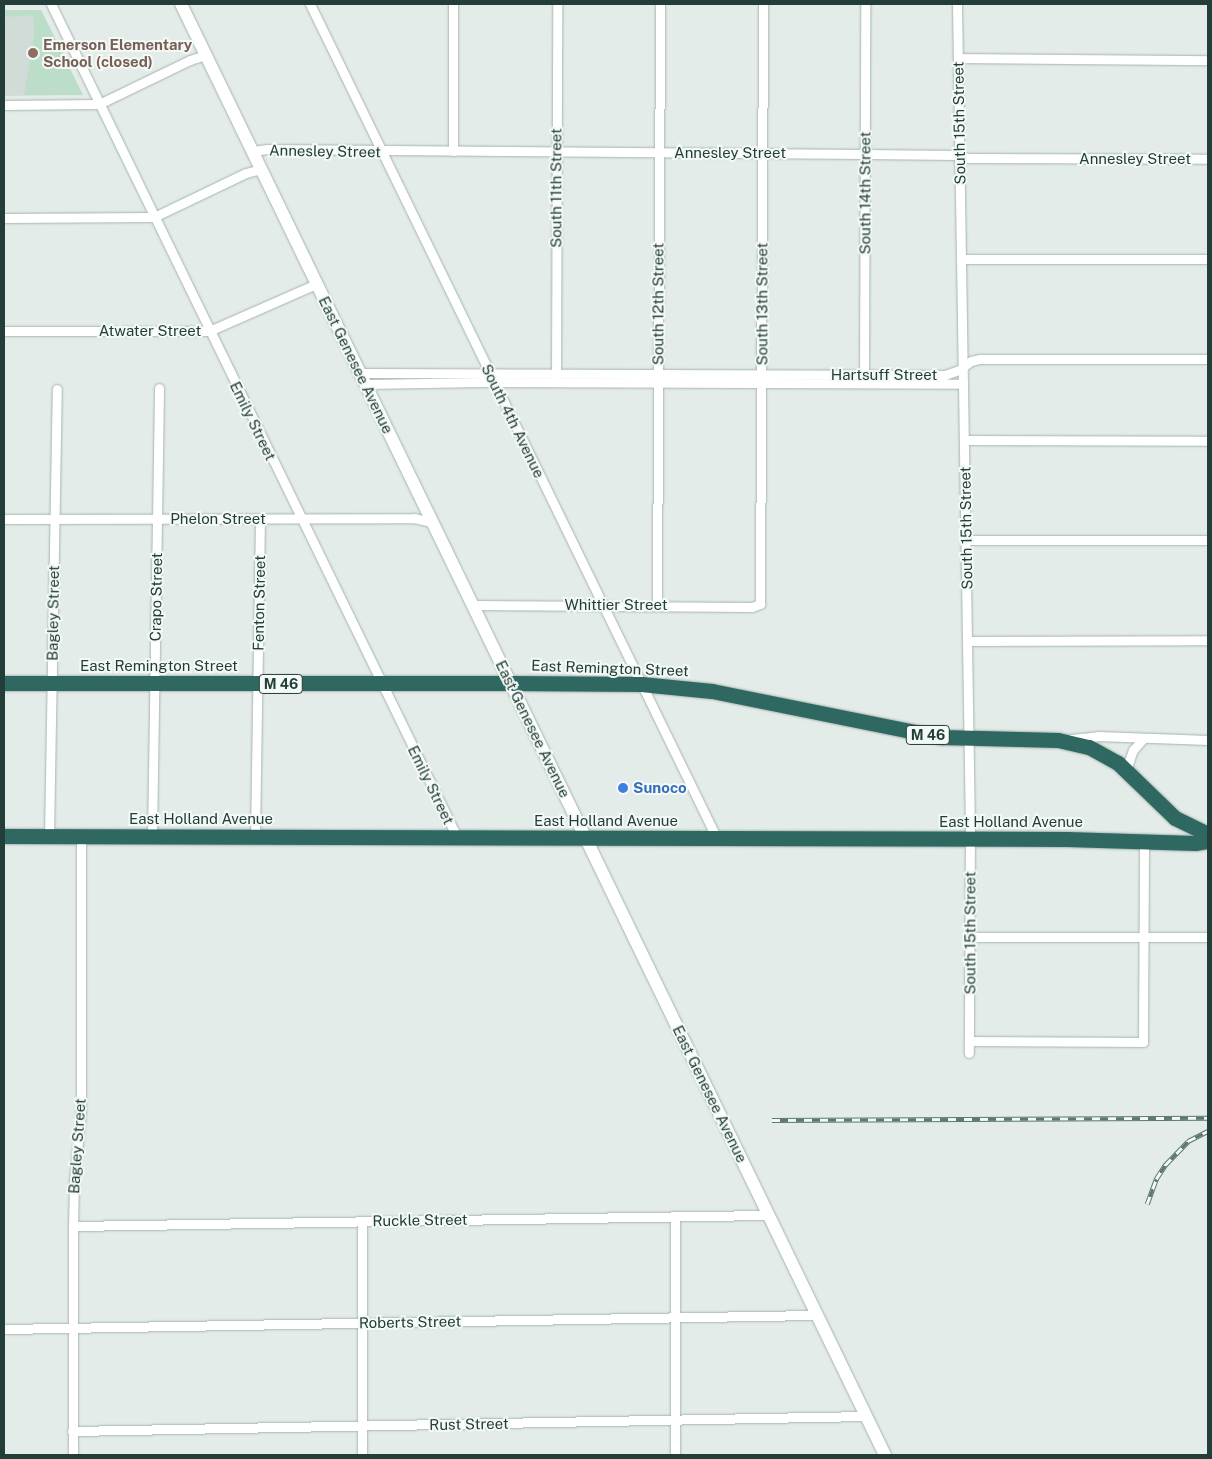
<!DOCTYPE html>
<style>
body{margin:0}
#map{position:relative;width:1212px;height:1459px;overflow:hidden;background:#e3ece9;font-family:"Public Sans",sans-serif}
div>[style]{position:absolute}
.built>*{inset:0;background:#d1dcd8}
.green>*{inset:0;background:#bcddc7}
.roads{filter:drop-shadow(0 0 1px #a6b4b0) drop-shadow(0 0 1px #a6b4b0)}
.street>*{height:9px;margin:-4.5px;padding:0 4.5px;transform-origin:4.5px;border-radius:4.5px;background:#fff}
.secondary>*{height:12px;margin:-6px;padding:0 6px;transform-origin:6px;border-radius:6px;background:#fff}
.highway>*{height:15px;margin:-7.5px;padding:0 7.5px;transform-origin:7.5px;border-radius:7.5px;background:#2f6861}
.rail>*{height:4.5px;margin-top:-2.25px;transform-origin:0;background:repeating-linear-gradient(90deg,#f3f9f6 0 8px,#5d7873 0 16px);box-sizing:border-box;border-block:1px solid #5d7873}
.dots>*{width:14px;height:14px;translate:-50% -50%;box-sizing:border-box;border:2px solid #f3f9f6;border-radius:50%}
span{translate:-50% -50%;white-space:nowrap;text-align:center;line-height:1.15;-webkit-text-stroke:4px #f3f9f6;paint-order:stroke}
.shield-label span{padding:1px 4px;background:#f3f9f6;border:1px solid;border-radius:4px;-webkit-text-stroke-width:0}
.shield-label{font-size:14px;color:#233d38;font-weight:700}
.education-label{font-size:15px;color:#785e54;font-weight:700}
.left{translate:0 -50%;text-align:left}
.street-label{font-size:15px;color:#233d38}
.shop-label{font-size:15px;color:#366cbe;font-weight:700}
.frame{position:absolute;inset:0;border:5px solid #233d38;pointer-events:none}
</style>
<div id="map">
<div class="built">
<i style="clip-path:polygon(4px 10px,41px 10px,83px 95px,4px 96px)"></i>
</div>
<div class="green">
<i style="clip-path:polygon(4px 10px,41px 10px,83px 95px,24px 95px,34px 38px,34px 17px,30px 15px,4px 17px)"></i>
</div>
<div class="roads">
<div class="street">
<i style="left:51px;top:4px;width:927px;rotate:64.02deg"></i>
<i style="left:310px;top:4px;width:929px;rotate:64.01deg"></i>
<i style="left:453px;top:4px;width:147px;rotate:90deg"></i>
<i style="left:957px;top:4px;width:826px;rotate:89.1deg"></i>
<i style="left:970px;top:830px;width:223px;rotate:90.3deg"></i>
<i style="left:958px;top:58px;width:250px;rotate:0.5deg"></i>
<i style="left:4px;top:105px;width:95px;rotate:-0.6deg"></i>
<i style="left:99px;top:104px;width:101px;rotate:-25.8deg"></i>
<i style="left:190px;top:60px;width:16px;rotate:-18deg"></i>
<i style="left:252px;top:151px;width:16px;rotate:-7deg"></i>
<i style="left:268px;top:149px;width:597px;rotate:0.48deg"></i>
<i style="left:865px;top:154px;width:90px;rotate:0.6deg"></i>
<i style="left:955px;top:155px;width:14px;rotate:12deg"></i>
<i style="left:969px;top:158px;width:239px;rotate:0.2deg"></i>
<i style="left:4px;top:218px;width:150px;rotate:-0.4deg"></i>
<i style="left:154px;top:217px;width:102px;rotate:-25.6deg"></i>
<i style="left:246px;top:173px;width:16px;rotate:-15deg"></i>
<i style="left:962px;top:259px;width:246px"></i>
<i style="left:4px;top:331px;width:205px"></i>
<i style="left:209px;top:331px;width:117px;rotate:-23.7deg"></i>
<i style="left:360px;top:373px;width:585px;rotate:0.2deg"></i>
<i style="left:945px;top:375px;width:15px;rotate:-20deg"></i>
<i style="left:959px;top:370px;width:15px;rotate:-37deg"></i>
<i style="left:971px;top:361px;width:9px;rotate:-13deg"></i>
<i style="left:980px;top:359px;width:228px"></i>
<i style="left:556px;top:378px;width:374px;rotate:-89.8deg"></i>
<i style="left:864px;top:378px;width:374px;rotate:-89.8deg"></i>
<i style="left:365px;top:384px;width:119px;rotate:-1deg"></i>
<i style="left:484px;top:382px;width:479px;rotate:0.2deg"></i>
<i style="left:964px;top:440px;width:244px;rotate:0.2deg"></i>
<i style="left:4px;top:519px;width:410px;rotate:-0.1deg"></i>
<i style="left:414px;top:518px;width:18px;rotate:13deg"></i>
<i style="left:965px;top:540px;width:243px"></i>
<i style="left:472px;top:605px;width:280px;rotate:0.4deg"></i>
<i style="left:752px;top:607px;width:9px;rotate:-21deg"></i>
<i style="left:760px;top:604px;width:600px;rotate:-89.71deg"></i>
<i style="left:657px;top:605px;width:601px;rotate:-89.71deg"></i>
<i style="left:967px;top:641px;width:241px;rotate:-0.2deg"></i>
<i style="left:1071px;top:739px;width:27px;rotate:-6deg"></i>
<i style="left:1098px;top:736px;width:110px;rotate:2.1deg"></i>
<i style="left:1126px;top:770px;width:21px;rotate:-71deg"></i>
<i style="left:1133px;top:750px;width:15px;rotate:-48deg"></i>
<i style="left:49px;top:836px;width:447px;rotate:-89deg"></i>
<i style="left:152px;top:837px;width:449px;rotate:-89.1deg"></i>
<i style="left:255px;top:837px;width:318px;rotate:-89.1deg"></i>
<i style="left:969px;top:937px;width:239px"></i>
<i style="left:970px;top:1041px;width:173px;rotate:0.3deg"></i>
<i style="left:1143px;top:1042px;width:200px;rotate:-89.7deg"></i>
<i style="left:675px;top:1217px;width:238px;rotate:90deg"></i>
<i style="left:73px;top:1226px;width:695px;rotate:-0.91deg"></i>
<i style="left:4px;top:1329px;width:813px;rotate:-0.99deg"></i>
<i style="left:72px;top:1431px;width:794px;rotate:-1.08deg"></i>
<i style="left:73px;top:1455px;width:229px;rotate:-90deg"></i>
<i style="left:73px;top:1226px;width:44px;rotate:-88.7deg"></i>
<i style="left:74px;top:1182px;width:72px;rotate:-84.4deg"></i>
<i style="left:81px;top:1110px;width:273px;rotate:-90deg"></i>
<i style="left:362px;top:1455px;width:234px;rotate:-90deg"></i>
</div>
<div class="secondary">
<i style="left:181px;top:4px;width:1613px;rotate:64.12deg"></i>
</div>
<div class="highway">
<i style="left:4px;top:683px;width:506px"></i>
<i style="left:510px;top:683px;width:131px;rotate:0.4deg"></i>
<i style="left:641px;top:684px;width:71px;rotate:5.6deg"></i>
<i style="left:712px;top:691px;width:234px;rotate:11.4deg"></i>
<i style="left:941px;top:737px;width:117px;rotate:1.5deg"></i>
<i style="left:1058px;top:740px;width:32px;rotate:13deg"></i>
<i style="left:1089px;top:747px;width:33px;rotate:29deg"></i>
<i style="left:1118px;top:763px;width:79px;rotate:44deg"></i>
<i style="left:1175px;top:818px;width:37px;rotate:26deg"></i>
<i style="left:4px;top:836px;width:1063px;rotate:0.16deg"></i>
<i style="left:1067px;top:839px;width:128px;rotate:1.8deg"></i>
<i style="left:1195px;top:843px;width:13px;rotate:-9deg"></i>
</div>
</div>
<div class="rail">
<i style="left:772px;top:1120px;width:436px;rotate:-0.3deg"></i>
<i style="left:1147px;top:1204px;width:27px;rotate:-70deg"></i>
<i style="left:1156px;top:1179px;width:17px;rotate:-57deg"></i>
<i style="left:1165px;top:1165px;width:33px;rotate:-46deg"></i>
<i style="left:1188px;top:1141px;width:22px;rotate:-27deg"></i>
</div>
<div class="dots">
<i style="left:33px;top:53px;background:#8d6e63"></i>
<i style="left:623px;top:788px;background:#3f7fe0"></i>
</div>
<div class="shield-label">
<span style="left:281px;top:684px">M 46</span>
<span style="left:928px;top:735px">M 46</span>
</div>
<div class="education-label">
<span class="left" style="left:43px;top:53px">Emerson Elementary<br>School (closed)</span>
</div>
<div class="street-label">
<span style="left:959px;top:123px;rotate:-91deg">South 15th Street</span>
<span style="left:325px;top:151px;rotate:1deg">Annesley Street</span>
<span style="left:730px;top:153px">Annesley Street</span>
<span style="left:1135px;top:159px">Annesley Street</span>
<span style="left:556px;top:188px;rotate:-90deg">South 11th Street</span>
<span style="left:865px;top:193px;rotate:-90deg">South 14th Street</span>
<span style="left:658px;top:304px;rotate:-90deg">South 12th Street</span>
<span style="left:762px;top:304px;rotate:-90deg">South 13th Street</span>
<span style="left:150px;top:331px">Atwater Street</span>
<span style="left:356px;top:365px;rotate:64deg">East Genesee Avenue</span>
<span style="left:884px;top:375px">Hartsuff Street</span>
<span style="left:253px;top:421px;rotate:64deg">Emily Street</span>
<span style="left:513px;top:421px;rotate:64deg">South 4th Avenue</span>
<span style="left:218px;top:519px">Phelon Street</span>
<span style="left:966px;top:528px;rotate:-91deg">South 15th Street</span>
<span style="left:156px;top:597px;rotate:-89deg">Crapo Street</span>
<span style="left:259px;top:603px;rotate:-89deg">Fenton Street</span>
<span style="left:616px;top:605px">Whittier Street</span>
<span style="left:53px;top:613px;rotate:-89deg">Bagley Street</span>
<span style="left:159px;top:666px">East Remington Street</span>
<span style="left:610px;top:668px;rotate:2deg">East Remington Street</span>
<span style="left:533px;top:729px;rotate:64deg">East Genesee Avenue</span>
<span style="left:431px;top:785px;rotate:64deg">Emily Street</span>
<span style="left:201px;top:819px">East Holland Avenue</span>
<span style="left:606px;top:821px">East Holland Avenue</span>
<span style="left:1011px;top:822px">East Holland Avenue</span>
<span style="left:970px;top:933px;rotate:-90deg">South 15th Street</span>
<span style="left:710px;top:1094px;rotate:64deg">East Genesee Avenue</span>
<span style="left:77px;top:1146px;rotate:-86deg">Bagley Street</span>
<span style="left:420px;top:1220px;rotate:-1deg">Ruckle Street</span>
<span style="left:410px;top:1322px;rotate:-1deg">Roberts Street</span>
<span style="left:469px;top:1424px;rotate:-1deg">Rust Street</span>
</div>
<div class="shop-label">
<span class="left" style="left:633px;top:788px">Sunoco</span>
</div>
<div class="frame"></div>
</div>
